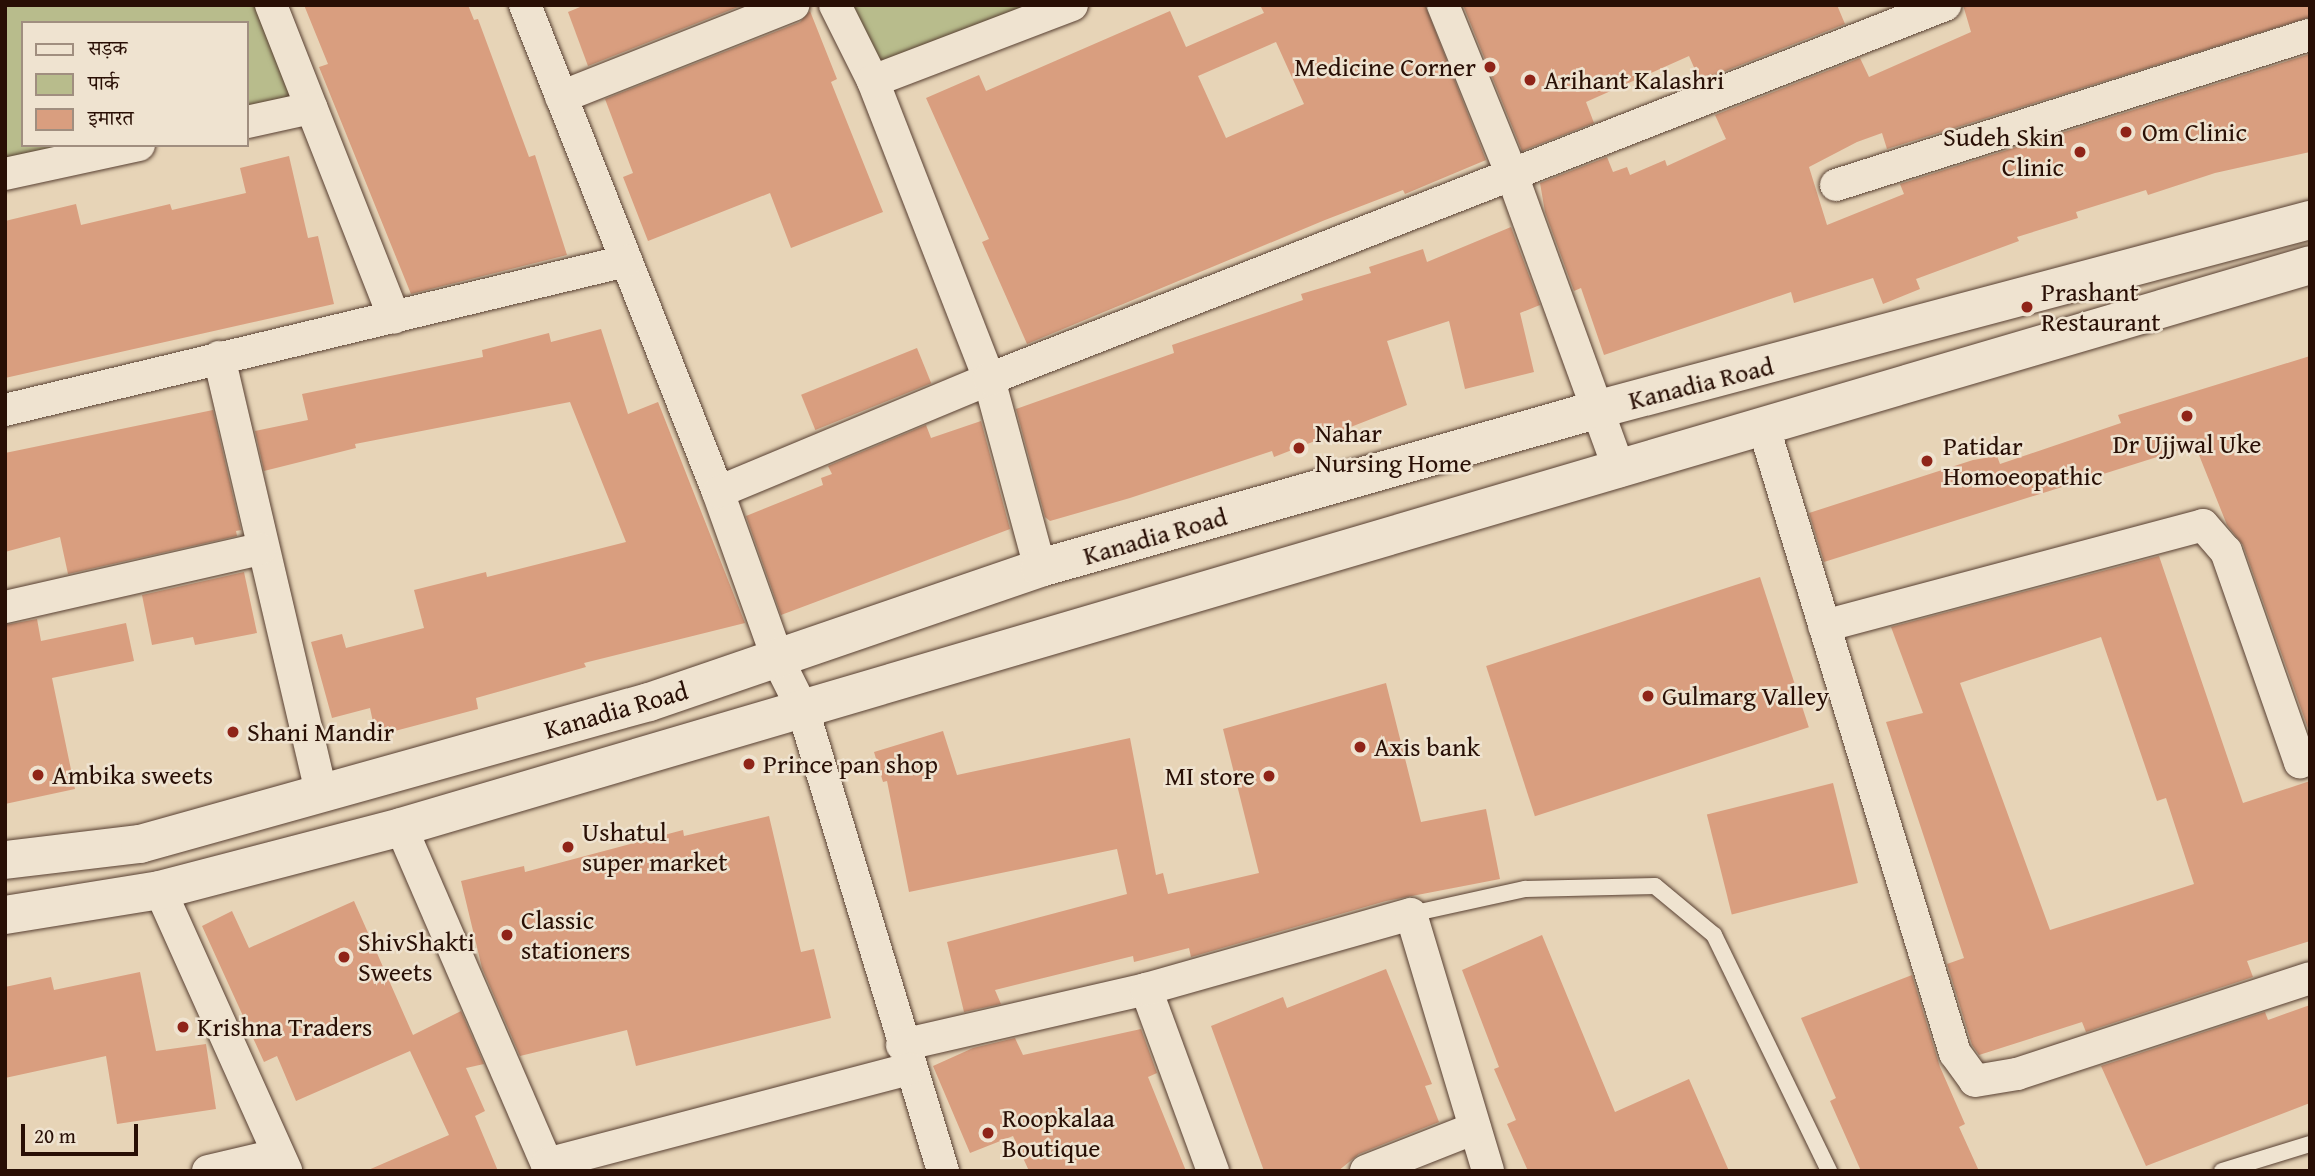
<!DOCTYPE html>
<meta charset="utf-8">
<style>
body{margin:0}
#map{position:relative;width:2315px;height:1176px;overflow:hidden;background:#e7d4b7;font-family:"Gentium Book Plus","Noto Serif Devanagari",serif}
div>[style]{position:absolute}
.green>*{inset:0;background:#b8bc8c}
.building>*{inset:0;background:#d99e7f;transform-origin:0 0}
.roads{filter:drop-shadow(0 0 2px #584032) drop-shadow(0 0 2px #584032)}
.service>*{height:16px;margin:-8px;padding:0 8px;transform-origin:8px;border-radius:8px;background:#efe3d0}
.minor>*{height:32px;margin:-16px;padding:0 16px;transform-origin:16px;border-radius:16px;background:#efe3d0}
.secondary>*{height:38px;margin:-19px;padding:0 19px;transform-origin:19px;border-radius:19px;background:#efe3d0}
.dots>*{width:19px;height:19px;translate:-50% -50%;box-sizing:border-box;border:4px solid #efe3d0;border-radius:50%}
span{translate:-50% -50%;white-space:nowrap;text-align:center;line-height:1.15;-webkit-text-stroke:5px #efe3d0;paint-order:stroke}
.poi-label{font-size:26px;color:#290f05}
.right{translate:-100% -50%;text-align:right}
.left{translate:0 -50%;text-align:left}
.street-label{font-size:26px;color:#290f05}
.frame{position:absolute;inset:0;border:7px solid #290f05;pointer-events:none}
.legend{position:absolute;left:21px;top:21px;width:228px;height:126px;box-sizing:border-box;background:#efe3d0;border:2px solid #a08e7f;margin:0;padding:9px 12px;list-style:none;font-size:21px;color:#290f05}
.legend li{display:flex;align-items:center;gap:14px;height:35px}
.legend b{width:35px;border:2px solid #a08e7f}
.scale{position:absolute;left:21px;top:1124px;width:117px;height:32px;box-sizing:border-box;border:4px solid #290f05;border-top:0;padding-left:9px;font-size:21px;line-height:24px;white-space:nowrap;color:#290f05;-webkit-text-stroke:5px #efe3d0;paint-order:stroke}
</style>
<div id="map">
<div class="green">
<i style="clip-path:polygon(5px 5px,271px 5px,311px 108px,247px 122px,247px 23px,23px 23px,23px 145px,139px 145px,5px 174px)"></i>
<i style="clip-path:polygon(840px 5px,1072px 5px,873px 81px)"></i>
</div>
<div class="building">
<i style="clip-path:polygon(304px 5px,468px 5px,474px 20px,478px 19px,529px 157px,535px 155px,567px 255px,411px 294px,319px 67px,328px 64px)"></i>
<i style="clip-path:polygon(585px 5px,743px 5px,588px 66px,568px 12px)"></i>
<i style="clip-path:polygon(evenodd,1260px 5px,1425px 5px,1486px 160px,1405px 194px,1403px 190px,1325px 220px,1027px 344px,982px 242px,989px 239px,926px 98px,979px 75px,986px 91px,1170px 11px,1186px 47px,1264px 13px,1260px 5px,1276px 42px,1304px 104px,1226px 138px,1198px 76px,1276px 42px)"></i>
<i style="clip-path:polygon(1463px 5px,1837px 5px,1845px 24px,1700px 81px,1689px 56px,1586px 102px,1594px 123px,1522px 151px)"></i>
<i style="clip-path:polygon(1963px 5px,2310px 5px,2310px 17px,1887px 149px,1882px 133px,1857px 142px,1809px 167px,1827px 225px,1904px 194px,1900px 184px,2310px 54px,2310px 152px,2215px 173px,2148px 195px,2146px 190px,2076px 212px,2078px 218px,2017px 237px,2019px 241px,1916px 279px,1920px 289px,1883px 304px,1873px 278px,1794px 303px,1791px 292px,1604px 355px,1581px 288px,1574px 291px,1545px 212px,1540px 183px,1607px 157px,1613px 172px,1627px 167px,1630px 175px,1665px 160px,1667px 166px,1726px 139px,1715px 115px,1860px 58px,1869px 77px,1971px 32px)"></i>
<i style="clip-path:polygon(810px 11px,837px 79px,831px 82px,883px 212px,791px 248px,770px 193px,648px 241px,623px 177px,633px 173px,605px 99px,800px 22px)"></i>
<i style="clip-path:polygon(289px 156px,308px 238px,318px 236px,334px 304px,5px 378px,5px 221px,76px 204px,81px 225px,170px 204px,172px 210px,246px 193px,240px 168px)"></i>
<i style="clip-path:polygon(1511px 227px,1540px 305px,1520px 313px,1534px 372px,1465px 389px,1449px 321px,1387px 341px,1407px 405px,1274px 457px,1272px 451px,1130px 498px,1050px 521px,1045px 517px,1016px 409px,1174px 353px,1172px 345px,1303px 300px,1301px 294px,1371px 273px,1369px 267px,1423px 249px,1427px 262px)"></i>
<i style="clip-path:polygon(601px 329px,628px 414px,658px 402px,745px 623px,584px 663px,586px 667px,476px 698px,478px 709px,376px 736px,370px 708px,332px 718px,311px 642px,342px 634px,346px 648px,424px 628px,414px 590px,486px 572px,487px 577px,626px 542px,570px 402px,355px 444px,356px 448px,264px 471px,255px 431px,308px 420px,302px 394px,483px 357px,482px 350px,549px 333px,551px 342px)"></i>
<i style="left:917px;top:348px;width:38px;height:125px;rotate:68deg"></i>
<i style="clip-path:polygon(2310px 356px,2310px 734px,2243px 545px,2227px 525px,2195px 445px,1824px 562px,1809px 513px,1973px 460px,1997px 456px,2000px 464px,2121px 423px,2118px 415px)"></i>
<i style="clip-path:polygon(213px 410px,241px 530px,236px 531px,237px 536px,68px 574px,60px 537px,5px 552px,5px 453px)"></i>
<i style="clip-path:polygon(981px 421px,1010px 529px,781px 615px,746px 516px,823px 485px,821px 478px,832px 474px,828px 466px,926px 425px,931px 438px)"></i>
<i style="clip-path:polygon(evenodd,2159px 556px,2243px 803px,2310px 781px,2310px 941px,2247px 961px,2253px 977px,2086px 1032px,2082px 1022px,1979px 1055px,1972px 1045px,1947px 964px,1964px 958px,1886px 722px,1923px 713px,1891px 627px,2159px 556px,2101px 637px,2157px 801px,2166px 798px,2194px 884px,2050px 930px,1960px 683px,2101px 637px)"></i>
<i style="clip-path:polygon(244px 572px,257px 633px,195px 645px,193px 637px,152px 645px,142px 595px)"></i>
<i style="left:1760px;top:577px;width:158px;height:288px;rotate:72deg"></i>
<i style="clip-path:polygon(37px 619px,41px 641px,126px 623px,134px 661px,52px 678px,75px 789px,5px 804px,5px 625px)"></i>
<i style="clip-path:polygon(1386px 683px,1421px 822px,1486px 809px,1500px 879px,1386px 901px,1191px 957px,1189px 948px,1134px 962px,1133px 956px,995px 990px,1001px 1004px,964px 1012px,947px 942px,1127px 894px,1117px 849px,909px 892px,887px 781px,883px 782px,874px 752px,943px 731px,957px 775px,1130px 738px,1156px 875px,1163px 873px,1168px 894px,1259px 873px,1223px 729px)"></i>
<i style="left:1833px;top:783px;width:103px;height:130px;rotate:76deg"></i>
<i style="clip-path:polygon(769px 816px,801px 952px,814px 949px,831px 1018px,636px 1066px,627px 1030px,520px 1056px,482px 968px,461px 881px,524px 866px,525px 872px,683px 830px,684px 836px)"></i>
<i style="clip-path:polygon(354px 901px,413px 1035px,461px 1011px,484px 1064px,466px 1068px,485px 1111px,475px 1116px,498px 1171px,366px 1171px,449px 1135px,410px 1051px,296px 1101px,277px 1056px,264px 1062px,202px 926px,232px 911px,249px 948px)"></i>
<i style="clip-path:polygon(1542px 935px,1615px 1112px,1689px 1079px,1729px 1171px,1528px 1171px,1507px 1124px,1516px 1120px,1494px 1069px,1499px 1067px,1462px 970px)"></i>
<i style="clip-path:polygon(1386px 969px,1432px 1084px,1425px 1086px,1439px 1122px,1359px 1154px,1338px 1171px,1264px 1171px,1211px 1026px,1283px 997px,1287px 1008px)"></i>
<i style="clip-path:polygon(140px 972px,156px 1051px,206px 1044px,216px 1109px,117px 1124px,106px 1056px,5px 1078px,5px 987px,51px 977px,54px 990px)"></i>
<i style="clip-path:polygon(1912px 975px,1940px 1067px,1965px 1124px,1959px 1127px,1979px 1171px,1861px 1171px,1830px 1101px,1836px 1098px,1801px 1018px)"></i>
<i style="clip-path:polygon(2310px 1005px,2310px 1103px,2146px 1166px,2101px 1066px,2265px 1012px,2268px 1020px)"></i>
<i style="clip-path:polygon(1141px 1029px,1157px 1073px,1148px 1077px,1186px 1171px,1029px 1171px,1013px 1136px,970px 1153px,933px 1066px,973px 1048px,1015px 1038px,1023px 1055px)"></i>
</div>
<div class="roads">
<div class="service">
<i style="left:1411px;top:914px;width:117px;rotate:-12.4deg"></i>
<i style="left:1525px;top:889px;width:130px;rotate:-1.3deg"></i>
<i style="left:1655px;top:886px;width:77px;rotate:39.7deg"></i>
<i style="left:1714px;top:935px;width:263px;rotate:64deg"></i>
<i style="left:2222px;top:1171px;width:92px;rotate:-17.1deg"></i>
</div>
<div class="minor">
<i style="left:271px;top:5px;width:336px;rotate:68.5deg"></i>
<i style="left:525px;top:5px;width:524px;rotate:68.38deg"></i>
<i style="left:718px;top:492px;width:178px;rotate:70.3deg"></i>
<i style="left:778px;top:660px;width:56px;rotate:63.4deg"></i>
<i style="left:803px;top:710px;width:482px;rotate:73.1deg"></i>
<i style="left:835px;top:5px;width:85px;rotate:63.4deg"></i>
<i style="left:873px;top:81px;width:320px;rotate:68.7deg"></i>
<i style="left:989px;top:379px;width:196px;rotate:74.9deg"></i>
<i style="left:1443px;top:5px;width:183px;rotate:67.9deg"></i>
<i style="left:1512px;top:175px;width:315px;rotate:70deg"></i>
<i style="left:873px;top:81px;width:213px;rotate:-20.9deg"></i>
<i style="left:561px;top:97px;width:250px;rotate:-21.6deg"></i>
<i style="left:247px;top:122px;width:66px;rotate:-12.3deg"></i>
<i style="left:5px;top:174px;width:137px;rotate:-12.2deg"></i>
<i style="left:1836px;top:185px;width:497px;rotate:-17.6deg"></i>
<i style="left:219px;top:357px;width:448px;rotate:76.8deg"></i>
<i style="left:5px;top:410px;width:639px;rotate:-13.49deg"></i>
<i style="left:1764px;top:428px;width:654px;rotate:73.01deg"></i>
<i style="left:1955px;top:1053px;width:34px;rotate:54deg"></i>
<i style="left:1975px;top:1081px;width:43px;rotate:-9.5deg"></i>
<i style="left:2017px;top:1074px;width:308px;rotate:-18.1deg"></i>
<i style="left:718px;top:492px;width:294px;rotate:-22.6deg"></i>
<i style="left:989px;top:379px;width:1027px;rotate:-21.37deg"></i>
<i style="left:5px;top:607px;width:262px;rotate:-12.8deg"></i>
<i style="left:1824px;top:626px;width:392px;rotate:-14.9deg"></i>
<i style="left:2203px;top:525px;width:35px;rotate:49deg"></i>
<i style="left:2226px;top:551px;width:224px;rotate:70.7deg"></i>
<i style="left:2300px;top:762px;width:10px;rotate:-17deg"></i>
<i style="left:401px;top:827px;width:375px;rotate:66.6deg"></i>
<i style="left:160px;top:890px;width:308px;rotate:65.8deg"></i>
<i style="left:1146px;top:989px;width:194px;rotate:69.8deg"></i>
<i style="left:902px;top:1045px;width:250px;rotate:-12.9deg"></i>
<i style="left:1146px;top:989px;width:275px;rotate:-15.8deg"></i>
<i style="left:1411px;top:914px;width:268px;rotate:73.3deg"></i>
<i style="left:547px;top:1164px;width:375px;rotate:-14.7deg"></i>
<i style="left:208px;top:1171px;width:71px;rotate:-13.1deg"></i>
<i style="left:1366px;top:1171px;width:117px;rotate:-21.5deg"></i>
</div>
<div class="secondary">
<i style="left:5px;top:860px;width:136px;rotate:-6.8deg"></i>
<i style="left:140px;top:844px;width:528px;rotate:-15.59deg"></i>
<i style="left:649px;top:702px;width:413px;rotate:-18.9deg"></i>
<i style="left:1040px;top:568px;width:581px;rotate:-15.88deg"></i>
<i style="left:1599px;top:409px;width:736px;rotate:-14.89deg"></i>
<i style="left:5px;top:915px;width:157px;rotate:-9.2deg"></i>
<i style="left:160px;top:890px;width:249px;rotate:-14.6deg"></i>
<i style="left:401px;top:827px;width:1990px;rotate:-16.4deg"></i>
</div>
</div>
<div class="dots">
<i style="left:1490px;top:67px;background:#8f2418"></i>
<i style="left:1530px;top:80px;background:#8f2418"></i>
<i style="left:2126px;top:132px;background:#8f2418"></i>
<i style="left:2080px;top:152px;background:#8f2418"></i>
<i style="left:2027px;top:307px;background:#8f2418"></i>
<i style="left:2187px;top:416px;background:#8f2418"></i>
<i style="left:1299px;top:448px;background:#8f2418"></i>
<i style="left:1927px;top:461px;background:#8f2418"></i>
<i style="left:1648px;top:696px;background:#8f2418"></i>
<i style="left:233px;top:732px;background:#8f2418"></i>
<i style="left:1360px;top:747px;background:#8f2418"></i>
<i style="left:749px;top:764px;background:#8f2418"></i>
<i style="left:38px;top:775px;background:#8f2418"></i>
<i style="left:1269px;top:776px;background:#8f2418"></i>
<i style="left:568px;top:847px;background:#8f2418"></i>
<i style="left:507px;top:935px;background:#8f2418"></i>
<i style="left:344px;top:957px;background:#8f2418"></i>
<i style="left:183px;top:1027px;background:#8f2418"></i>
<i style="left:988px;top:1133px;background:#8f2418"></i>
</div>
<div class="poi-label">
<span class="right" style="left:1476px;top:67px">Medicine Corner</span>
<span class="left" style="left:1544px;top:80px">Arihant Kalashri</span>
<span class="left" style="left:2142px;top:132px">Om Clinic</span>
<span class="right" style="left:2064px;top:152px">Sudeh Skin<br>Clinic</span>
<span class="left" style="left:2041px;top:307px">Prashant<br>Restaurant</span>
<span class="left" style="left:1315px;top:448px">Nahar<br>Nursing Home</span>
<span style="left:2187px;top:444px">Dr Ujjwal Uke</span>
<span class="left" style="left:1943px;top:461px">Patidar<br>Homoeopathic</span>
<span class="left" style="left:1662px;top:696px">Gulmarg Valley</span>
<span class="left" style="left:247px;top:732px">Shani Mandir</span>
<span class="left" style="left:1374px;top:747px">Axis bank</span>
<span class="left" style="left:763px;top:764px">Prince pan shop</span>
<span class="left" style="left:52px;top:775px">Ambika sweets</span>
<span class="right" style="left:1255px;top:776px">MI store</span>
<span class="left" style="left:582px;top:847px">Ushatul<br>super market</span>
<span class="left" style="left:521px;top:935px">Classic<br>stationers</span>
<span class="left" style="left:358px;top:957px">ShivShakti<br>Sweets</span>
<span class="left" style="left:197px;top:1027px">Krishna Traders</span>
<span class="left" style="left:1002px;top:1133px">Roopkalaa<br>Boutique</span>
</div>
<div class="street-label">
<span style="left:1701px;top:383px;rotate:-14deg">Kanadia Road</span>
<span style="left:1155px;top:536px;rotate:-16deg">Kanadia Road</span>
<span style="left:616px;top:710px;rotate:-16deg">Kanadia Road</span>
</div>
<div class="frame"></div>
<ul class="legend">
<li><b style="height:9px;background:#efe3d0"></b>सड़क</li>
<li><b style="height:19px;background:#b8bc8c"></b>पार्क</li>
<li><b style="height:19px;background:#d99e7f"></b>इमारत</li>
</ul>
<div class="scale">20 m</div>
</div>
